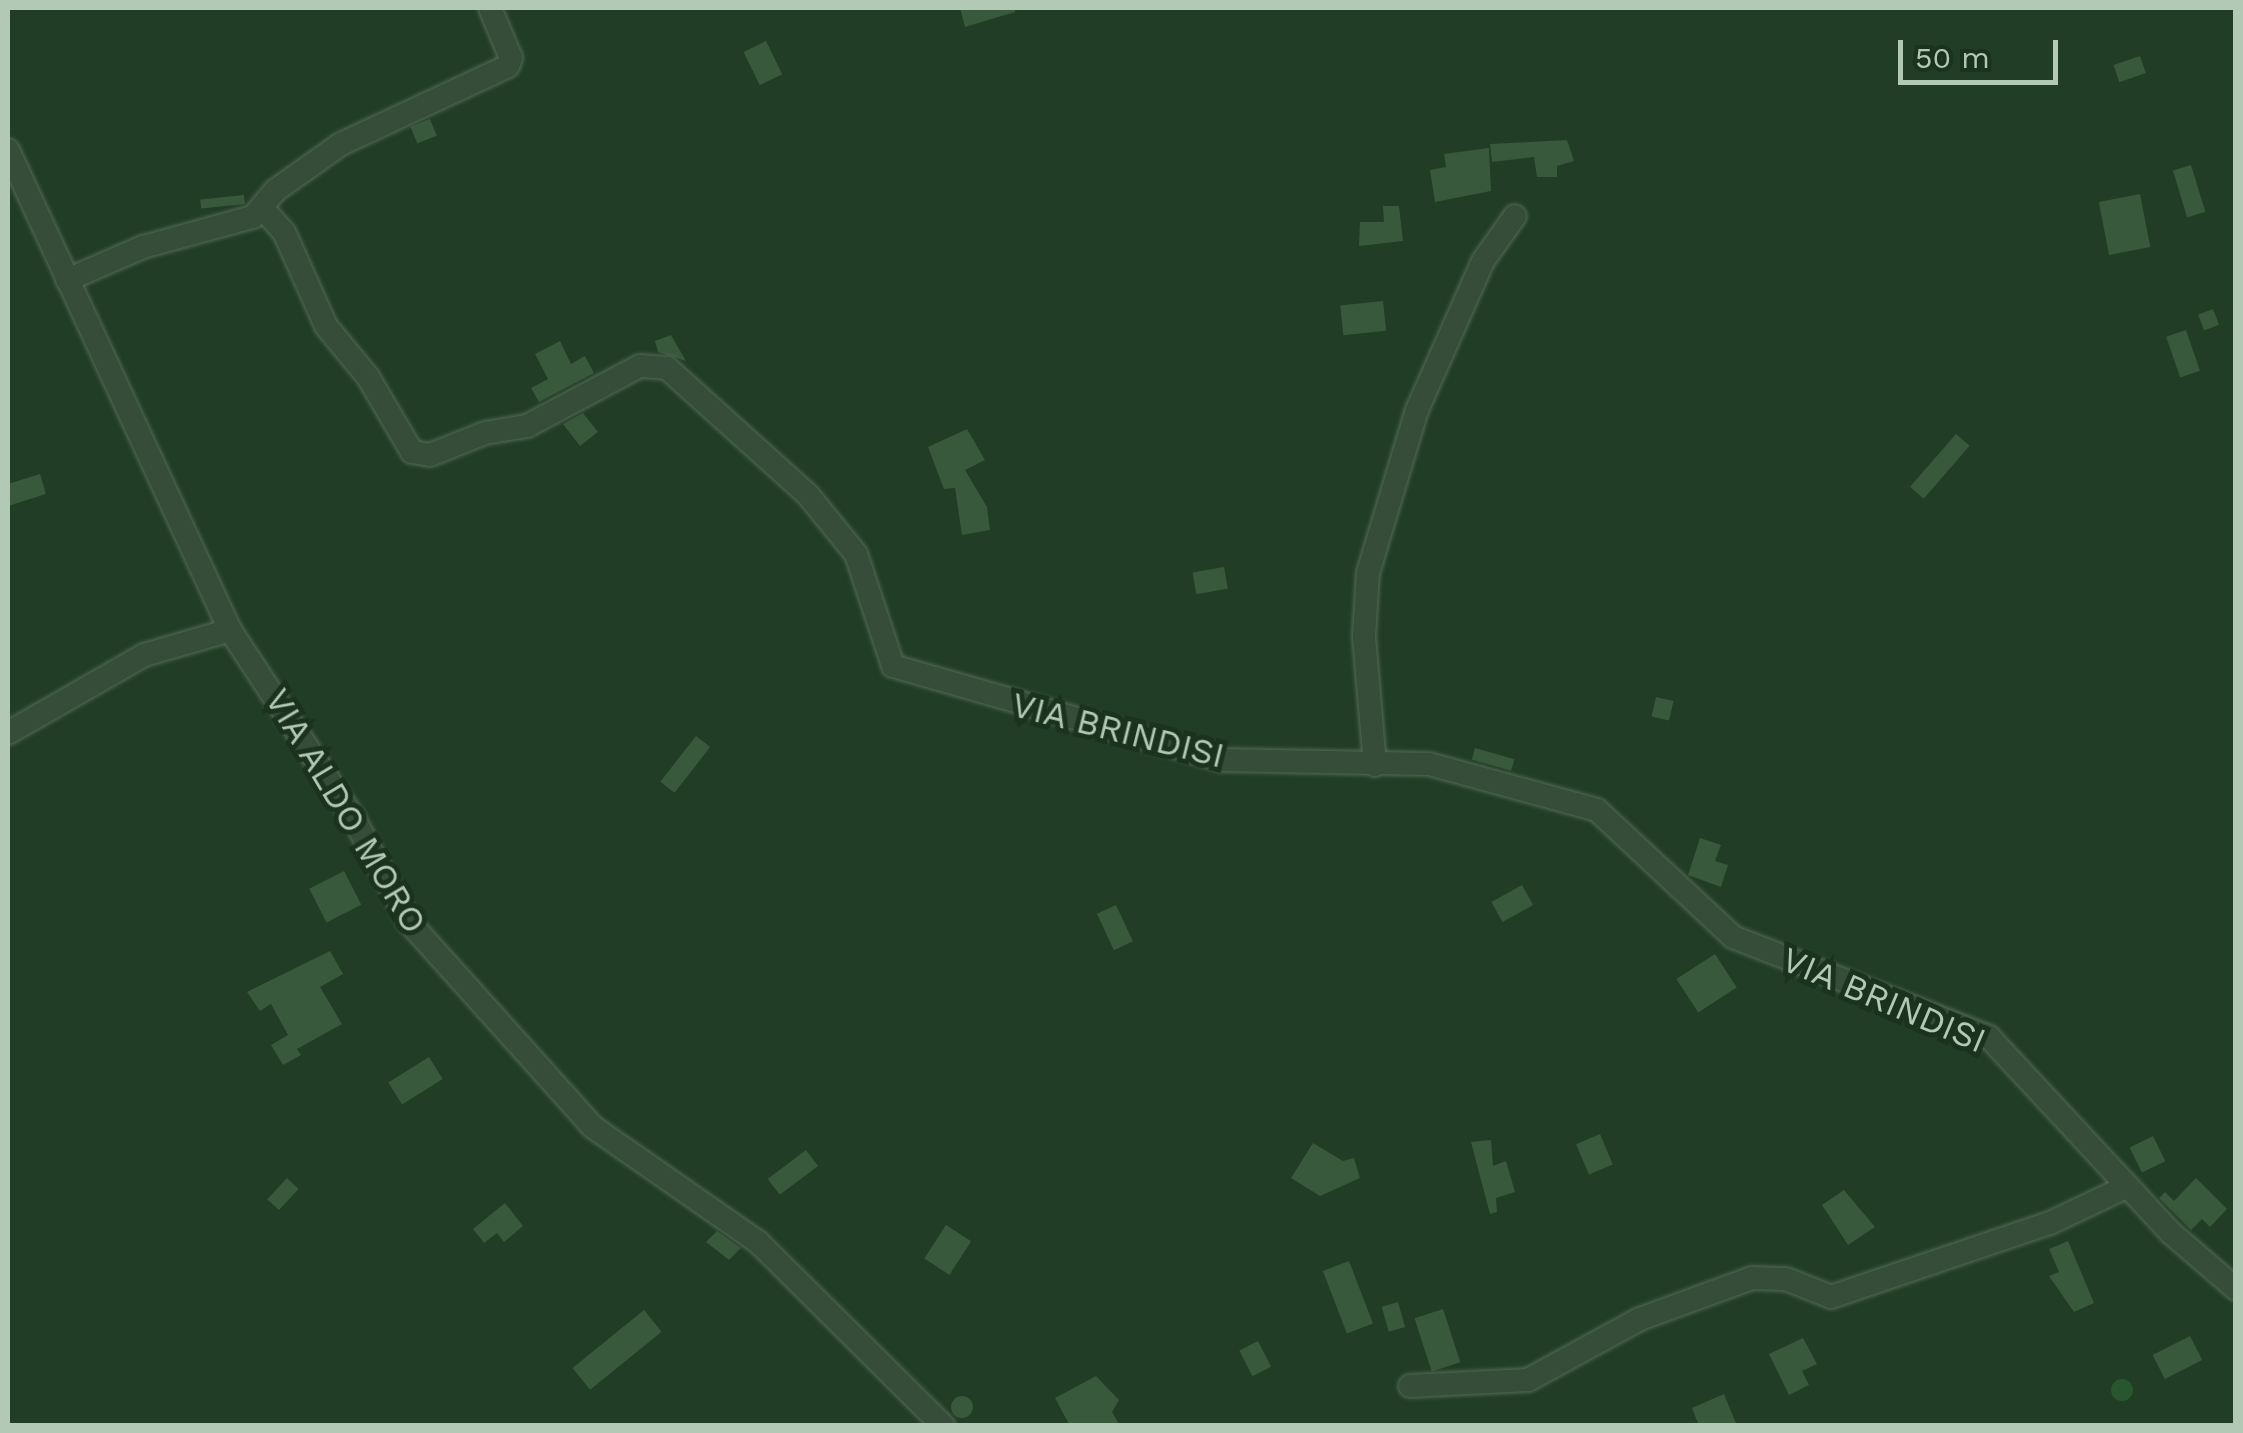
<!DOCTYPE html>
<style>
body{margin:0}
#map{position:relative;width:2243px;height:1433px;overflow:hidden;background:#213d25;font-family:"Work Sans",sans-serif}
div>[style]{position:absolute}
.water>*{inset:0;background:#28562f}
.round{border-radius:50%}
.building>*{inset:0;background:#38593c;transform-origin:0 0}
.roads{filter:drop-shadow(0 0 2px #546b57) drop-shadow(0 0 2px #546b57)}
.minor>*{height:22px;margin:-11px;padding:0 11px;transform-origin:11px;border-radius:11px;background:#354d39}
span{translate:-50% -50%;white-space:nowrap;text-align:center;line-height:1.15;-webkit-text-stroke:10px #1b321e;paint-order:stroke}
.street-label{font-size:35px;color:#b1c9b5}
.frame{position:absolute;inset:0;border:10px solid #b1c9b5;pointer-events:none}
.scale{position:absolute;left:1898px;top:40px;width:160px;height:45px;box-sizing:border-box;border:5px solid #b1c9b5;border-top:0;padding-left:12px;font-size:30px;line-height:35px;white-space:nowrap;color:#b1c9b5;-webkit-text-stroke:8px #1b321e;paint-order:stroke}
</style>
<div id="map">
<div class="water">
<i class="round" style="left:2111px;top:1379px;width:22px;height:22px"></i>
</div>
<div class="building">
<i style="clip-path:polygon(960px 8px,1015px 8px,1015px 12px,965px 27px)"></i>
<i style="left:766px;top:41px;width:37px;height:25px;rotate:64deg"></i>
<i style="left:2140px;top:56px;width:18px;height:28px;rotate:71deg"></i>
<i style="left:430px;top:119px;width:18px;height:21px;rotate:68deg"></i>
<i style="clip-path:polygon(1567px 140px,1574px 161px,1557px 166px,1557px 177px,1537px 177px,1534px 157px,1492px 162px,1490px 144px)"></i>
<i style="clip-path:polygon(1489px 148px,1491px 191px,1435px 202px,1430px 170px,1446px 167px,1444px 154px)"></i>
<i style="left:2191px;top:165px;width:49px;height:19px;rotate:73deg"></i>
<i style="left:2140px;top:194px;width:54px;height:42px;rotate:79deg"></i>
<i style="left:244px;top:195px;width:9px;height:44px;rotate:84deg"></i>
<i style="clip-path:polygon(1383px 206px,1399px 206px,1403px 241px,1359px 246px,1360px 222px,1384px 222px)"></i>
<i style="left:1383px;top:301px;width:30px;height:43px;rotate:84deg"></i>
<i style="left:2213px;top:309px;width:17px;height:16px;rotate:69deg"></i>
<i style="left:2186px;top:330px;width:43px;height:21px;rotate:71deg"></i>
<i style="clip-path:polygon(671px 335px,686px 361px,658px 352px,655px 341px)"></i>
<i style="clip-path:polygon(560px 341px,571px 364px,585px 356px,594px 373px,539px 402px,531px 388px,548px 379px,535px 354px)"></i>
<i style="clip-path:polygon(583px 413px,598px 432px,580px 446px,563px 424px)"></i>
<i style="clip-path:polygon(967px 429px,985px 460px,965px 470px,987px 507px,990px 530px,962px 535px,955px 488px,944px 489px,928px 447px)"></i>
<i style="left:1956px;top:434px;width:18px;height:70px;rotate:41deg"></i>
<i style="clip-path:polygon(40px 474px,46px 494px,8px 506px,8px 484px)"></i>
<i style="left:1224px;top:567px;width:22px;height:32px;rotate:80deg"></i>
<i style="left:1656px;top:697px;width:18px;height:20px;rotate:13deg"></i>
<i style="left:696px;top:736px;width:18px;height:58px;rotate:38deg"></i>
<i style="left:1475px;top:748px;width:41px;height:12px;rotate:16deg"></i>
<i style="clip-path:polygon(1700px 838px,1721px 845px,1715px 861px,1728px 865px,1721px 887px,1688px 875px)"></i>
<i style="left:344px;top:871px;width:38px;height:39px;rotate:63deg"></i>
<i style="left:1522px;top:885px;width:23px;height:35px;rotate:61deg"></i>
<i style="left:1116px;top:905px;width:40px;height:21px;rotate:65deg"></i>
<i style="clip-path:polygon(330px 951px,343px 974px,320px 987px,342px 1024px,297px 1049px,301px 1055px,283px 1065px,271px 1045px,288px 1035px,271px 1004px,260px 1011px,247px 992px)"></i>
<i style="left:1715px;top:954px;width:40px;height:46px;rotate:57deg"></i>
<i style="left:429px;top:1057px;width:26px;height:48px;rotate:58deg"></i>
<i style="left:1600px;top:1134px;width:33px;height:26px;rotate:67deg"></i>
<i style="left:2153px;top:1136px;width:28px;height:26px;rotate:64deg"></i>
<i style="clip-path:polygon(1491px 1140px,1493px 1166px,1506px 1161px,1515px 1192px,1496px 1198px,1497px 1212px,1490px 1214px,1471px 1142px)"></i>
<i style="clip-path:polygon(1313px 1143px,1343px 1161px,1354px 1158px,1360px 1178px,1320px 1196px,1291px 1178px)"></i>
<i style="left:806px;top:1150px;width:20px;height:48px;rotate:53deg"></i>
<i style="left:287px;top:1178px;width:16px;height:29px;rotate:43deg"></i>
<i style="clip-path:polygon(2196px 1178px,2227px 1209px,2210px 1227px,2202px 1219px,2191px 1230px,2159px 1198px,2165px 1192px,2174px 1201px)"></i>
<i style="clip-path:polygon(1844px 1190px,1875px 1227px,1848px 1245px,1822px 1205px)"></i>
<i style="clip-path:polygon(505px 1203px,523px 1226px,504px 1242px,497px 1233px,484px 1243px,473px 1229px)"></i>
<i style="left:946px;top:1225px;width:30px;height:40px;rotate:33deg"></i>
<i style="clip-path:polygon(717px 1231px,741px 1248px,729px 1260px,706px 1242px)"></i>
<i style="clip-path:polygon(2068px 1241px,2094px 1303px,2074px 1312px,2049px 1276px,2059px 1272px,2049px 1249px)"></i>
<i style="left:1349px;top:1261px;width:67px;height:28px;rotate:69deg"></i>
<i style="left:1398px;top:1302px;width:26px;height:17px;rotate:74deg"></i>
<i style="left:1443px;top:1309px;width:56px;height:30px;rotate:72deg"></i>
<i style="left:644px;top:1310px;width:28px;height:92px;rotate:51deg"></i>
<i style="left:2190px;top:1336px;width:27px;height:42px;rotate:63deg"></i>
<i style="clip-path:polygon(1803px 1338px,1817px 1364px,1802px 1371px,1809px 1385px,1789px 1395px,1769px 1354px)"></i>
<i style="left:1258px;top:1341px;width:29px;height:21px;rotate:63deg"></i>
<i style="clip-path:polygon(1096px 1376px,1119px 1400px,1112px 1412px,1120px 1426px,1070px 1426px,1055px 1398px)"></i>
<i style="clip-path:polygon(1724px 1394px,1737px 1426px,1699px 1426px,1692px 1408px)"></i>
<i class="round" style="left:951px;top:1396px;width:22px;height:22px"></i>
</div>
<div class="roads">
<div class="minor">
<i style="left:8px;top:150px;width:529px;rotate:65.18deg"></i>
<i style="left:230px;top:630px;width:226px;rotate:56.7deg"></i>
<i style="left:354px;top:819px;width:117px;rotate:61.9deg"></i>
<i style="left:409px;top:922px;width:275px;rotate:48.1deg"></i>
<i style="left:593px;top:1127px;width:201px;rotate:34.9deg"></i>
<i style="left:758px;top:1242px;width:261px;rotate:44.8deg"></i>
<i style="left:264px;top:210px;width:30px;rotate:48deg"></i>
<i style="left:284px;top:232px;width:103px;rotate:65.9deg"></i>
<i style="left:326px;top:326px;width:66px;rotate:50.5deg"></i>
<i style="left:368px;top:377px;width:87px;rotate:59.6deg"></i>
<i style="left:412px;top:452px;width:18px;rotate:9deg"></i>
<i style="left:430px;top:455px;width:59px;rotate:-21.8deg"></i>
<i style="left:485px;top:433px;width:43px;rotate:-9.5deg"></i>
<i style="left:527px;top:426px;width:128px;rotate:-28deg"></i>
<i style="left:640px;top:366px;width:27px;rotate:4deg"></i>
<i style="left:667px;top:368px;width:190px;rotate:42deg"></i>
<i style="left:808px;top:495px;width:76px;rotate:50.9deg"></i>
<i style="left:856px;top:554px;width:118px;rotate:71.7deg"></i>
<i style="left:893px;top:666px;width:341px;rotate:16deg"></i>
<i style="left:1221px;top:760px;width:208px;rotate:1.1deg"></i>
<i style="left:1429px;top:764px;width:174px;rotate:15.3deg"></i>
<i style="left:1597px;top:810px;width:186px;rotate:43deg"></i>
<i style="left:1733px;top:937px;width:275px;rotate:21.3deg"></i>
<i style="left:1989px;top:1037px;width:266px;rotate:47.1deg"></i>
<i style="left:2170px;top:1232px;width:87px;rotate:40.8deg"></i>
<i style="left:67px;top:280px;width:83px;rotate:-23.5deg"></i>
<i style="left:143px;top:247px;width:114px;rotate:-15.3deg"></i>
<i style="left:253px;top:217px;width:35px;rotate:-50deg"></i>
<i style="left:276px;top:190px;width:80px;rotate:-35.3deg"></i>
<i style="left:341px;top:144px;width:184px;rotate:-25deg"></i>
<i style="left:508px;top:66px;width:9px;rotate:-69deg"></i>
<i style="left:511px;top:58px;width:54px;rotate:-112.8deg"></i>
<i style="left:8px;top:733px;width:157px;rotate:-29.8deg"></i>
<i style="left:144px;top:655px;width:90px;rotate:-16.2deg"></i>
<i style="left:1375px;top:765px;width:129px;rotate:-94.9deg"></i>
<i style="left:1364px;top:636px;width:63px;rotate:-86.4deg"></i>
<i style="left:1368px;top:573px;width:170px;rotate:-73.3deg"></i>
<i style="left:1417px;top:410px;width:163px;rotate:-66.1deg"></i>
<i style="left:1483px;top:261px;width:55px;rotate:-54.6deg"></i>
<i style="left:1410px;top:1386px;width:118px;rotate:-2.9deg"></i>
<i style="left:1528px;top:1380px;width:128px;rotate:-28.6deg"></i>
<i style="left:1640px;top:1319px;width:119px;rotate:-20.1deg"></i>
<i style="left:1752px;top:1278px;width:34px;rotate:2deg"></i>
<i style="left:1786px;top:1279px;width:48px;rotate:21.8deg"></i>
<i style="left:1831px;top:1297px;width:231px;rotate:-18.7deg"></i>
<i style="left:2050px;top:1223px;width:86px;rotate:-25.4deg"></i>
</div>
</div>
<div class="street-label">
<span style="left:1118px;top:730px;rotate:14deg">VIA BRINDISI</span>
<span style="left:346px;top:811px;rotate:59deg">VIA ALDO MORO</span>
<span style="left:1884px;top:1000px;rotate:23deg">VIA BRINDISI</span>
</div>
<div class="frame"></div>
<div class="scale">50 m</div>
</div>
